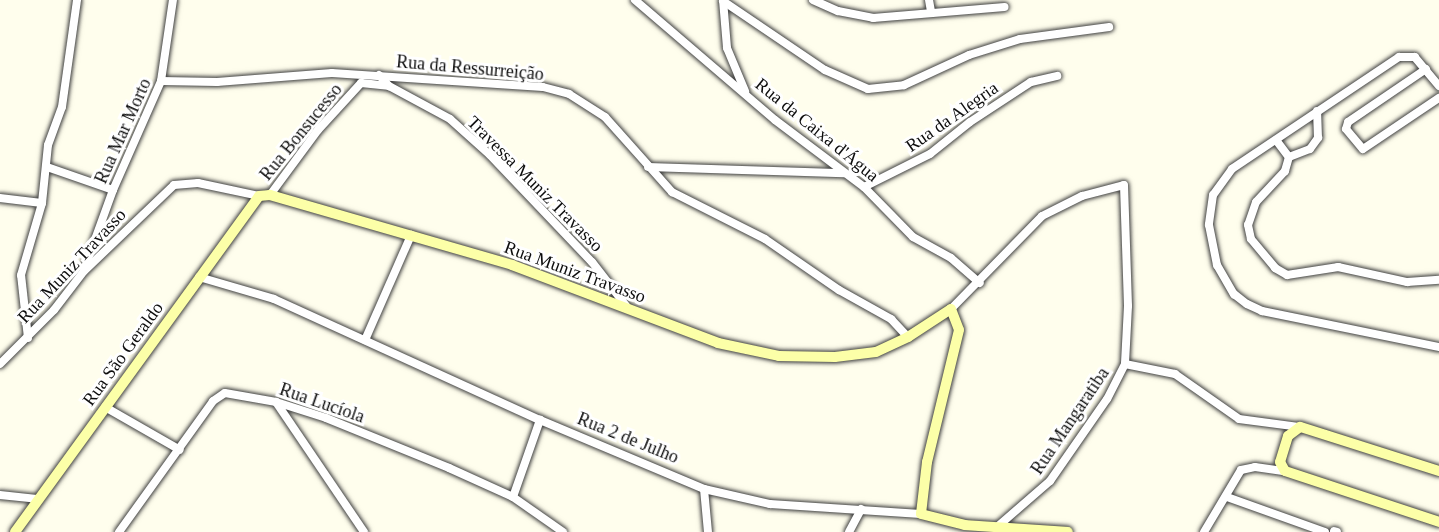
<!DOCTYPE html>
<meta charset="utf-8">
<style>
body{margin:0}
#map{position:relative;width:1439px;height:532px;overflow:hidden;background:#fffeed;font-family:"Times New Roman",serif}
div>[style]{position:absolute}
.roads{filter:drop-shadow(0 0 2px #404040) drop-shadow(0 0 2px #404040)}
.street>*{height:8px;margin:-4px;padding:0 4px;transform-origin:4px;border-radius:4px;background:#fff}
.secondary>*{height:10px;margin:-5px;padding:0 5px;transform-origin:5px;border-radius:5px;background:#fcffa8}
span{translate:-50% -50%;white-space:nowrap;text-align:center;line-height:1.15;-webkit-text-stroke:6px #fff;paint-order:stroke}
.street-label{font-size:18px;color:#0d0d0d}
</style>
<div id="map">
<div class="roads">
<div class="street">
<i style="left:635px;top:0;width:184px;rotate:40.6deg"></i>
<i style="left:775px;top:120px;width:111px;rotate:37deg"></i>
<i style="left:864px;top:187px;width:70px;rotate:45.6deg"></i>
<i style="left:913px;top:237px;width:43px;rotate:28.9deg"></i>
<i style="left:951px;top:258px;width:38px;rotate:41deg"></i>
<i style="left:723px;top:0;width:48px;rotate:85.2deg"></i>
<i style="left:727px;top:48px;width:47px;rotate:67.3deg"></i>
<i style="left:813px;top:0;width:27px;rotate:24deg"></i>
<i style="left:838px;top:11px;width:36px;rotate:11deg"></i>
<i style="left:873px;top:18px;width:132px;rotate:-4.8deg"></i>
<i style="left:929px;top:0;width:11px;rotate:80deg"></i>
<i style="left:723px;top:1px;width:123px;rotate:34.1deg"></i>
<i style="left:825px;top:70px;width:47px;rotate:23.8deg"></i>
<i style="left:868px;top:89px;width:36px;rotate:-6deg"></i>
<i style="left:904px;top:85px;width:72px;rotate:-24.8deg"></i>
<i style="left:969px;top:55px;width:53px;rotate:-17.4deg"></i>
<i style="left:1020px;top:39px;width:90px;rotate:-7.7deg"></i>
<i style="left:1426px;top:69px;width:94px;rotate:145.8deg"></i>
<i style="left:1348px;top:122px;width:7px;rotate:106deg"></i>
<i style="left:1346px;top:129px;width:26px;rotate:50deg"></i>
<i style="left:1363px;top:149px;width:92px;rotate:-33.9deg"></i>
<i style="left:379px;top:75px;width:15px;rotate:48deg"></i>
<i style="left:389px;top:86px;width:69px;rotate:28.4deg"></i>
<i style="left:450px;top:119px;width:54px;rotate:42deg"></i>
<i style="left:490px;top:155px;width:148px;rotate:46.4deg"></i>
<i style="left:592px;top:262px;width:57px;rotate:52.1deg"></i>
<i style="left:161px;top:81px;width:56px;rotate:1deg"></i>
<i style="left:217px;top:82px;width:115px;rotate:-4.5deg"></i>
<i style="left:332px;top:73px;width:211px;rotate:3.8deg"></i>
<i style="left:543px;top:87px;width:27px;rotate:15deg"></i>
<i style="left:569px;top:94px;width:43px;rotate:32.6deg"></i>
<i style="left:605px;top:117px;width:101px;rotate:48.2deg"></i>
<i style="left:672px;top:192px;width:104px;rotate:26.8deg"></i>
<i style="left:765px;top:239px;width:90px;rotate:34.6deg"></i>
<i style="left:839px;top:290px;width:60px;rotate:29.1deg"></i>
<i style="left:891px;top:319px;width:25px;rotate:47deg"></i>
<i style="left:1439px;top:86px;width:38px;rotate:-130deg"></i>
<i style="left:1415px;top:57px;width:16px;rotate:180deg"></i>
<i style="left:1399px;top:57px;width:201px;rotate:146.2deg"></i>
<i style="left:1232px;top:169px;width:32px;rotate:126deg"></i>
<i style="left:1213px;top:195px;width:30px;rotate:98deg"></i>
<i style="left:1209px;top:225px;width:41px;rotate:78.7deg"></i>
<i style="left:1217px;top:265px;width:34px;rotate:60deg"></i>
<i style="left:1234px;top:294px;width:16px;rotate:38deg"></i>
<i style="left:1247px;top:304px;width:17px;rotate:25deg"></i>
<i style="left:1262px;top:311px;width:181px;rotate:11.5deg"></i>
<i style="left:1276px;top:140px;width:21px;rotate:53deg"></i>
<i style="left:1289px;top:157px;width:15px;rotate:106deg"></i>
<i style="left:1285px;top:171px;width:42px;rotate:133.1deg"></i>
<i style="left:1256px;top:202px;width:24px;rotate:109deg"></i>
<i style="left:1248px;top:225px;width:14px;rotate:78deg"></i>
<i style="left:1251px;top:239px;width:38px;rotate:50deg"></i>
<i style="left:1275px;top:268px;width:14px;rotate:30deg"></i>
<i style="left:1287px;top:275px;width:52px;rotate:-8.9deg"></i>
<i style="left:1338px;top:267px;width:71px;rotate:12.3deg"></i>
<i style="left:1407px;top:282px;width:32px;rotate:-4deg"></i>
<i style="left:1289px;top:157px;width:22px;rotate:-21deg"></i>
<i style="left:1310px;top:149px;width:14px;rotate:-54deg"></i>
<i style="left:1318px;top:138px;width:27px;rotate:-92deg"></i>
<i style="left:47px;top:167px;width:70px;rotate:19.2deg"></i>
<i style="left:648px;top:167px;width:196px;rotate:1.8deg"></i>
<i style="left:864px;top:187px;width:74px;rotate:-26.6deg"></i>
<i style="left:930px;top:154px;width:51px;rotate:-38.7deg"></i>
<i style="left:970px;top:122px;width:73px;rotate:-33.3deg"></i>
<i style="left:1031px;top:82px;width:27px;rotate:-13deg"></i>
<i style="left:270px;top:195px;width:81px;rotate:-53.6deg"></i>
<i style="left:318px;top:130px;width:64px;rotate:-47.5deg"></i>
<i style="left:361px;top:83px;width:27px;rotate:6deg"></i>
<i style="left:0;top:198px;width:42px;rotate:6.8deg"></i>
<i style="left:85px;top:267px;width:82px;rotate:-70deg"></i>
<i style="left:113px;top:190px;width:119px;rotate:-66.2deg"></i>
<i style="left:161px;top:81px;width:82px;rotate:-81.6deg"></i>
<i style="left:199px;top:277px;width:78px;rotate:16.3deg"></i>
<i style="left:274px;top:299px;width:292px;rotate:24.5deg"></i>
<i style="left:540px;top:420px;width:178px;rotate:22.8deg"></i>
<i style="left:704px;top:489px;width:68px;rotate:12.8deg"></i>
<i style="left:770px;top:504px;width:151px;rotate:3.8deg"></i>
<i style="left:951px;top:309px;width:130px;rotate:-45.6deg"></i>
<i style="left:1042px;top:216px;width:45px;rotate:-26.6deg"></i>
<i style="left:1082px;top:196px;width:43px;rotate:-14.7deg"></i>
<i style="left:1124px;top:185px;width:121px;rotate:88.1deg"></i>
<i style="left:1128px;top:306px;width:58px;rotate:93deg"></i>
<i style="left:1125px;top:364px;width:39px;rotate:117deg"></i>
<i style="left:1107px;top:399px;width:100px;rotate:124.8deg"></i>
<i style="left:1050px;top:481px;width:69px;rotate:139.1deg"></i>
<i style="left:28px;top:338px;width:63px;rotate:-96.3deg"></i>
<i style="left:21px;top:275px;width:75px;rotate:-73.7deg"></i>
<i style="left:42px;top:203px;width:58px;rotate:-84.1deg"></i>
<i style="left:48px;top:145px;width:40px;rotate:-69.8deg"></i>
<i style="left:62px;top:107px;width:108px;rotate:-82deg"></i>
<i style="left:365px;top:340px;width:115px;rotate:-66.3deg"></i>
<i style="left:0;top:364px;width:76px;rotate:-45deg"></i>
<i style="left:54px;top:310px;width:49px;rotate:-52.4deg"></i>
<i style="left:84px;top:271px;width:124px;rotate:-43.7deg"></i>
<i style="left:174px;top:185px;width:24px;rotate:-5deg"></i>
<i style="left:198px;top:183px;width:62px;rotate:12deg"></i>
<i style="left:1125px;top:364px;width:51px;rotate:11.3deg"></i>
<i style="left:1175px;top:374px;width:78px;rotate:35.1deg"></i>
<i style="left:1239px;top:419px;width:62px;rotate:7.5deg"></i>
<i style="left:276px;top:402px;width:157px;rotate:55.9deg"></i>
<i style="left:105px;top:407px;width:86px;rotate:29.8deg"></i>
<i style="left:704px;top:489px;width:43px;rotate:84.7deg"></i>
<i style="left:0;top:495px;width:37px;rotate:6deg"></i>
<i style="left:513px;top:497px;width:82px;rotate:-70.7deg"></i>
<i style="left:1227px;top:497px;width:104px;rotate:19.7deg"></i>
<i style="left:1334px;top:531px;width:3px;rotate:18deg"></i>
<i style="left:119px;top:532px;width:161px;rotate:-54.3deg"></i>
<i style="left:213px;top:401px;width:14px;rotate:-34deg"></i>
<i style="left:225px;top:393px;width:52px;rotate:10deg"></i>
<i style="left:276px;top:402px;width:52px;rotate:17.7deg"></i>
<i style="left:326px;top:418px;width:133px;rotate:22.1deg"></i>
<i style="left:449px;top:468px;width:70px;rotate:24.4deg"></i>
<i style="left:513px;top:497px;width:61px;rotate:35deg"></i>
<i style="left:849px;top:532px;width:26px;rotate:-62deg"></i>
<i style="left:1204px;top:532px;width:72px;rotate:-59.2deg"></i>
<i style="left:1241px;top:470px;width:14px;rotate:-12deg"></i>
<i style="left:1255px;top:467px;width:30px;rotate:8deg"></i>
</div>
<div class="secondary">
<i style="left:1439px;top:471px;width:146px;rotate:-162.4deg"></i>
<i style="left:1300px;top:427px;width:15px;rotate:143deg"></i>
<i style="left:1288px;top:436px;width:27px;rotate:107deg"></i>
<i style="left:1280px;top:462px;width:10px;rotate:61deg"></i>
<i style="left:1285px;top:471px;width:162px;rotate:18.3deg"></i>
<i style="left:15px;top:532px;width:415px;rotate:-54deg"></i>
<i style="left:259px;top:196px;width:11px;rotate:-5deg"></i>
<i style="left:270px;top:195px;width:252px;rotate:16.1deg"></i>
<i style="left:512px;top:265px;width:220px;rotate:20.7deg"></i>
<i style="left:718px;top:343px;width:62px;rotate:12deg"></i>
<i style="left:779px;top:356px;width:56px;rotate:1deg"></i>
<i style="left:835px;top:357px;width:41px;rotate:-7deg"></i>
<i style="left:876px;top:352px;width:35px;rotate:-25deg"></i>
<i style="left:908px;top:337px;width:51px;rotate:-33.1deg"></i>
<i style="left:951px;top:309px;width:22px;rotate:69deg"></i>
<i style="left:959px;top:330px;width:136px;rotate:103.6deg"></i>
<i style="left:927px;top:462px;width:52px;rotate:96.6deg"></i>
<i style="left:921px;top:514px;width:45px;rotate:14deg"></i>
<i style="left:965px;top:525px;width:103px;rotate:3.9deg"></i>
</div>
</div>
<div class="street-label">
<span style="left:470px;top:68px;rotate:5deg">Rua da Ressurreição</span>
<span style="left:952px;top:117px;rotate:-35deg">Rua da Alegria</span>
<span style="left:817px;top:130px;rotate:39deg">Rua da Caixa d'Água</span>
<span style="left:123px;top:131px;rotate:-66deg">Rua Mar Morto</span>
<span style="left:301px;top:132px;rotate:-51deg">Rua Bonsucesso</span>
<span style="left:535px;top:184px;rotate:45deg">Travessa Muniz Travasso</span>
<span style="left:72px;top:266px;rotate:-47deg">Rua Muniz Travasso</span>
<span style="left:575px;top:272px;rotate:20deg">Rua Muniz Travasso</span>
<span style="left:123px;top:354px;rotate:-54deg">Rua São Geraldo</span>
<span style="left:322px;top:403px;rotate:19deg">Rua Lucíola</span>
<span style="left:1070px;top:421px;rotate:-56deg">Rua Mangaratiba</span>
<span style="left:628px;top:438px;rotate:22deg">Rua 2 de Julho</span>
</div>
</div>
